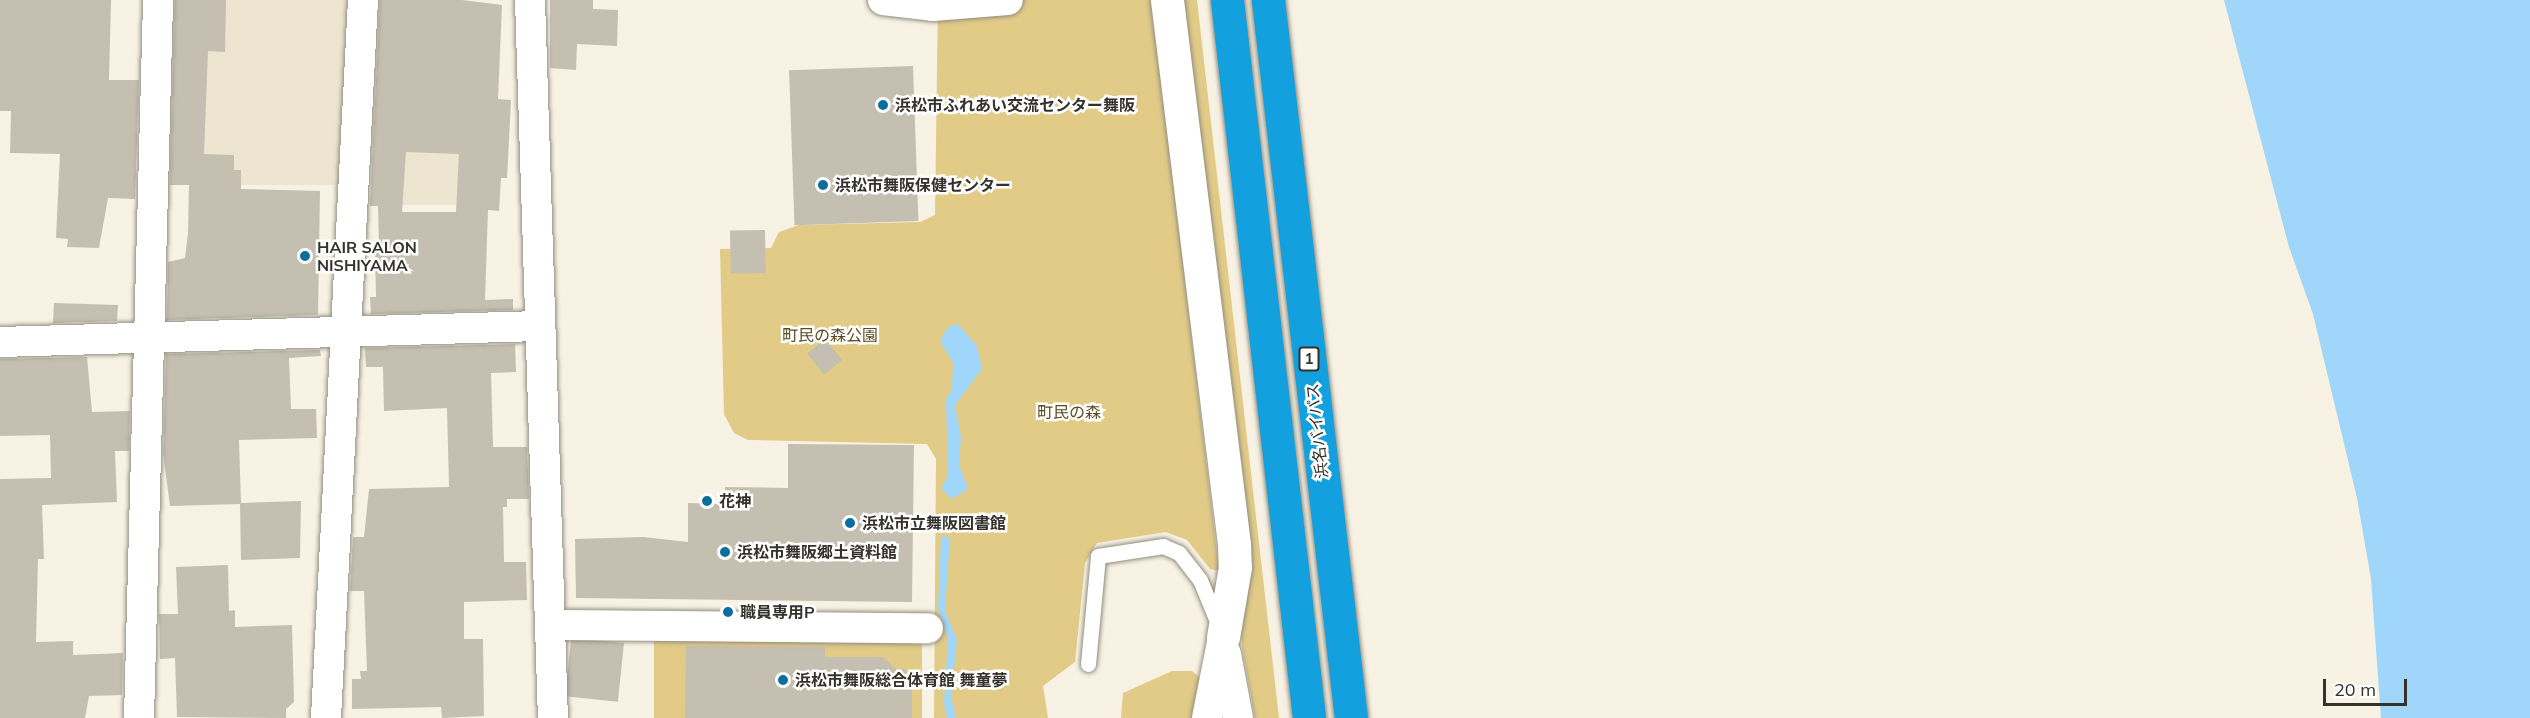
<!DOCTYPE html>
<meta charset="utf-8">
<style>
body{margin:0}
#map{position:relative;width:2530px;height:718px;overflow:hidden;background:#f7f2e3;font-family:Mulish,"Noto Sans JP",sans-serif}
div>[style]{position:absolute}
.built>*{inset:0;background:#ede5cf;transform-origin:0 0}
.green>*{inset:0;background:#e2cb87;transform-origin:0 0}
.water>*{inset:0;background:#9fd6f9}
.building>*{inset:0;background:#c4bfb0;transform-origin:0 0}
.roads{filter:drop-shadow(0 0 2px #928e80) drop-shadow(0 0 2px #928e80)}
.service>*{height:15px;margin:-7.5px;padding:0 7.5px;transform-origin:7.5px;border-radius:7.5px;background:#fff}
.minor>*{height:30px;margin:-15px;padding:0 15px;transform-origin:15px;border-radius:15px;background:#fff}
.tertiary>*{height:33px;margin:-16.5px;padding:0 16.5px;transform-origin:16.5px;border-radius:16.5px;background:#fff}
.motorway>*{height:33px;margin:-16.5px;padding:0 16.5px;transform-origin:16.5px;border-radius:16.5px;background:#12a0df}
.dots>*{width:16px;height:16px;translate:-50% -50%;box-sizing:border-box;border:3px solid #fff;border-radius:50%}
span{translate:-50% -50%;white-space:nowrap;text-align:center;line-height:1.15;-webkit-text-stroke:5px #fff;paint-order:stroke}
.shield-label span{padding:2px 4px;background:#fff;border:2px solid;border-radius:4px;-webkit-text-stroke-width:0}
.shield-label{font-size:15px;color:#34322c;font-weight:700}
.poi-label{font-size:16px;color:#34322c;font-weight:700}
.left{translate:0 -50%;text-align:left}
.park-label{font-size:16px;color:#594b22}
.street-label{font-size:16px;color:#34322c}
.scale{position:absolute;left:2323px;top:679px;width:84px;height:27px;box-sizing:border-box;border:3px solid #34322c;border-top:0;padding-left:8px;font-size:18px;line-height:21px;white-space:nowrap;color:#34322c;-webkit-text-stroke:4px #fff;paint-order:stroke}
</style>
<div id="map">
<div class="built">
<i style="left:166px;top:0;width:188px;height:185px"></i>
<i style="left:371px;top:0;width:92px;height:205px"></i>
</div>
<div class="green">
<i style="clip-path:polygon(938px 0,1152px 0,1219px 571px,1210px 569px,1187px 540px,1166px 532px,1097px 543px,1085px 563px,1075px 662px,1043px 686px,1048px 718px,934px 718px,936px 459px,927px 444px,748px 440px,734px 433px,724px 414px,720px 249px,771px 248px,779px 232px,799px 225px,920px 222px,935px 215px)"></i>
<i style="clip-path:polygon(1181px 0,1197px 0,1279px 718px,1255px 718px,1242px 646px)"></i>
<i style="left:654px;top:640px;width:268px;height:80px"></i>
<i style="clip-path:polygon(1172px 671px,1192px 671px,1200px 678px,1194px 718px,1121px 718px,1123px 693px)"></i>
</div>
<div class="water">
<i style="clip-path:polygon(2224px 0,2530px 0,2530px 718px,2381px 718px,2371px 579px,2357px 498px,2313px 314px,2289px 247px)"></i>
<i style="clip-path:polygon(958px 324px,977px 346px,982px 369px,955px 405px,961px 437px,959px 465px,968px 489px,952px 499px,941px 488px,948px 476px,946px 399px,952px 390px,953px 363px,940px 341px,948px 327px)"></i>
<i style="clip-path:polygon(941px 536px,950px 537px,945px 611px,957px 640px,951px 697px,956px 718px,947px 718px,944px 704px,948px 638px,938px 608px)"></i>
</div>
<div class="building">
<i style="clip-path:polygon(0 0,111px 0,109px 80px,139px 80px,135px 199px,108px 198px,99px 248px,67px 247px,68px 239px,56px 238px,60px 154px,10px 153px,11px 111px,0 111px)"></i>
<i style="clip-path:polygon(175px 0,226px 0,225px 52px,208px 51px,204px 154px,234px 155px,234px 170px,241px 170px,241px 189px,320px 191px,318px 315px,167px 320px,168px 262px,185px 258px,188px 234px,189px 185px,170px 185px)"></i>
<i style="clip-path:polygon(evenodd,380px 0,462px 0,502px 5px,498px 99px,511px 100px,507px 178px,501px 178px,499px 211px,488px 210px,485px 300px,513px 299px,513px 310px,371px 314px,370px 297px,376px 297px,375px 249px,379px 248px,378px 206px,370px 206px,380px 0,406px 152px,459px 154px,456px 212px,402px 212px,406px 152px)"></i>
<i style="clip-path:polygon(550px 0,593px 0,593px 9px,618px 10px,617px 46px,577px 44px,576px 70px,550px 68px)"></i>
<i style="left:913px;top:66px;width:155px;height:124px;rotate:88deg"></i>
<i style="left:765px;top:230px;width:43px;height:35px;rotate:89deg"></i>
<i style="clip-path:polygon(54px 303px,118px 305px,117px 321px,53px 323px)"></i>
<i style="left:825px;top:339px;width:27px;height:23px;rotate:51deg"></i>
<i style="clip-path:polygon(515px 344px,516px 372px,491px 373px,493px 447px,527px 447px,529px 499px,507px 499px,507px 507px,503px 507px,504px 562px,526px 562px,527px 600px,464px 602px,464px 639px,483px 639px,484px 716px,442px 718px,441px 707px,352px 709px,352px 679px,361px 679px,360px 671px,367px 671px,364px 591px,350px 591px,353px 537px,364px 537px,369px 489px,449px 487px,447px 408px,384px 411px,383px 367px,366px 367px,365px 348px)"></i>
<i style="clip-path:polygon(320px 350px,321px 356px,289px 358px,291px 409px,316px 409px,317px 438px,239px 440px,241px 503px,301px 501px,300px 558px,241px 560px,240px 504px,170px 506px,163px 453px,166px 354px)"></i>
<i style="clip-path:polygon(87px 357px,92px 412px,130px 411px,129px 451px,115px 451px,117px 502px,42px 505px,44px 559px,38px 559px,36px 642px,73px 641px,73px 655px,123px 653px,122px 695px,89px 696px,85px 718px,0 718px,0 479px,51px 478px,50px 435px,0 436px,0 359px)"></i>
<i style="clip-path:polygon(788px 444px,914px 445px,912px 602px,576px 598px,575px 539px,643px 537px,688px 542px,688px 503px,725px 504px,725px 487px,788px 488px)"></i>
<i style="clip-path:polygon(228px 565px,229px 611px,235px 610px,235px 627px,292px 625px,294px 702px,286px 709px,286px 718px,177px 717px,175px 658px,160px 659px,159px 614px,178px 614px,176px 567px)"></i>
<i style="left:624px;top:643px;width:59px;height:53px;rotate:96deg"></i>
<i style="clip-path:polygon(686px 646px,825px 647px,825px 657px,883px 657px,895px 669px,906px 669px,906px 681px,912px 688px,912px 718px,685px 718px)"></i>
</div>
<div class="roads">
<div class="service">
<i style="left:1088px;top:664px;width:108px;rotate:-84.7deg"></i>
<i style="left:1098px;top:556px;width:66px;rotate:-8.7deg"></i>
<i style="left:1163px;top:546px;width:17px;rotate:24deg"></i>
<i style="left:1179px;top:553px;width:34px;rotate:52deg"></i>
<i style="left:1200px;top:580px;width:50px;rotate:67.6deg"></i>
</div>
<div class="minor">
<i style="left:530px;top:0;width:718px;rotate:88.17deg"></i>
<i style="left:883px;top:0;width:50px;rotate:6.8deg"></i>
<i style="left:933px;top:6px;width:75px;rotate:-4.6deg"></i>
<i style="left:0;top:342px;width:540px;rotate:-1.7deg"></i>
<i style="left:550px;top:625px;width:378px;rotate:0.5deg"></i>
<i style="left:1226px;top:654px;width:65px;rotate:79.4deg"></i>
<i style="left:139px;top:718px;width:718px;rotate:-88.48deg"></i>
<i style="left:326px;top:718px;width:719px;rotate:-87.05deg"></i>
<i style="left:1207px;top:718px;width:83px;rotate:-78.8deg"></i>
</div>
<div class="tertiary">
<i style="left:1167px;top:0;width:548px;rotate:82.98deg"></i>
<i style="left:1234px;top:544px;width:23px;rotate:88deg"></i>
<i style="left:1235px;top:567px;width:71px;rotate:99.7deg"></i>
</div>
<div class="motorway">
<i style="left:1227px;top:0;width:723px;rotate:83.48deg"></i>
<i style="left:1268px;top:0;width:723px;rotate:83.41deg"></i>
</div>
</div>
<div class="dots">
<i style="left:883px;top:105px;background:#0a6f9c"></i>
<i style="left:823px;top:185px;background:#0a6f9c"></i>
<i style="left:305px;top:256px;background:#0a6f9c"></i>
<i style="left:707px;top:501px;background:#0a6f9c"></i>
<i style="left:850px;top:523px;background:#0a6f9c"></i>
<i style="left:725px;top:552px;background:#0a6f9c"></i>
<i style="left:728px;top:612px;background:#0a6f9c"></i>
<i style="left:783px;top:680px;background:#0a6f9c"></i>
</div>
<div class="shield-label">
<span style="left:1309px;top:359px">1</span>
</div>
<div class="poi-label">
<span class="left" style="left:895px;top:105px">浜松市ふれあい交流センター舞阪</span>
<span class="left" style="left:835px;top:185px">浜松市舞阪保健センター</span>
<span class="left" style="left:317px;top:256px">HAIR SALON<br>NISHIYAMA</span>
<span class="left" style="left:719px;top:501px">花神</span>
<span class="left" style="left:862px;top:523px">浜松市立舞阪図書館</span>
<span class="left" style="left:737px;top:552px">浜松市舞阪郷土資料館</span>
<span class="left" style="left:740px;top:612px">職員専用P</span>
<span class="left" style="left:795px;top:680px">浜松市舞阪総合体育館 舞童夢</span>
</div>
<div class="park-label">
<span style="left:830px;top:335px">町民の森公園</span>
<span style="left:1069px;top:412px">町民の森</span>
</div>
<div class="street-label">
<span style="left:1317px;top:431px;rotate:-96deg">浜名バイパス</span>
</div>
<div class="scale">20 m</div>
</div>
